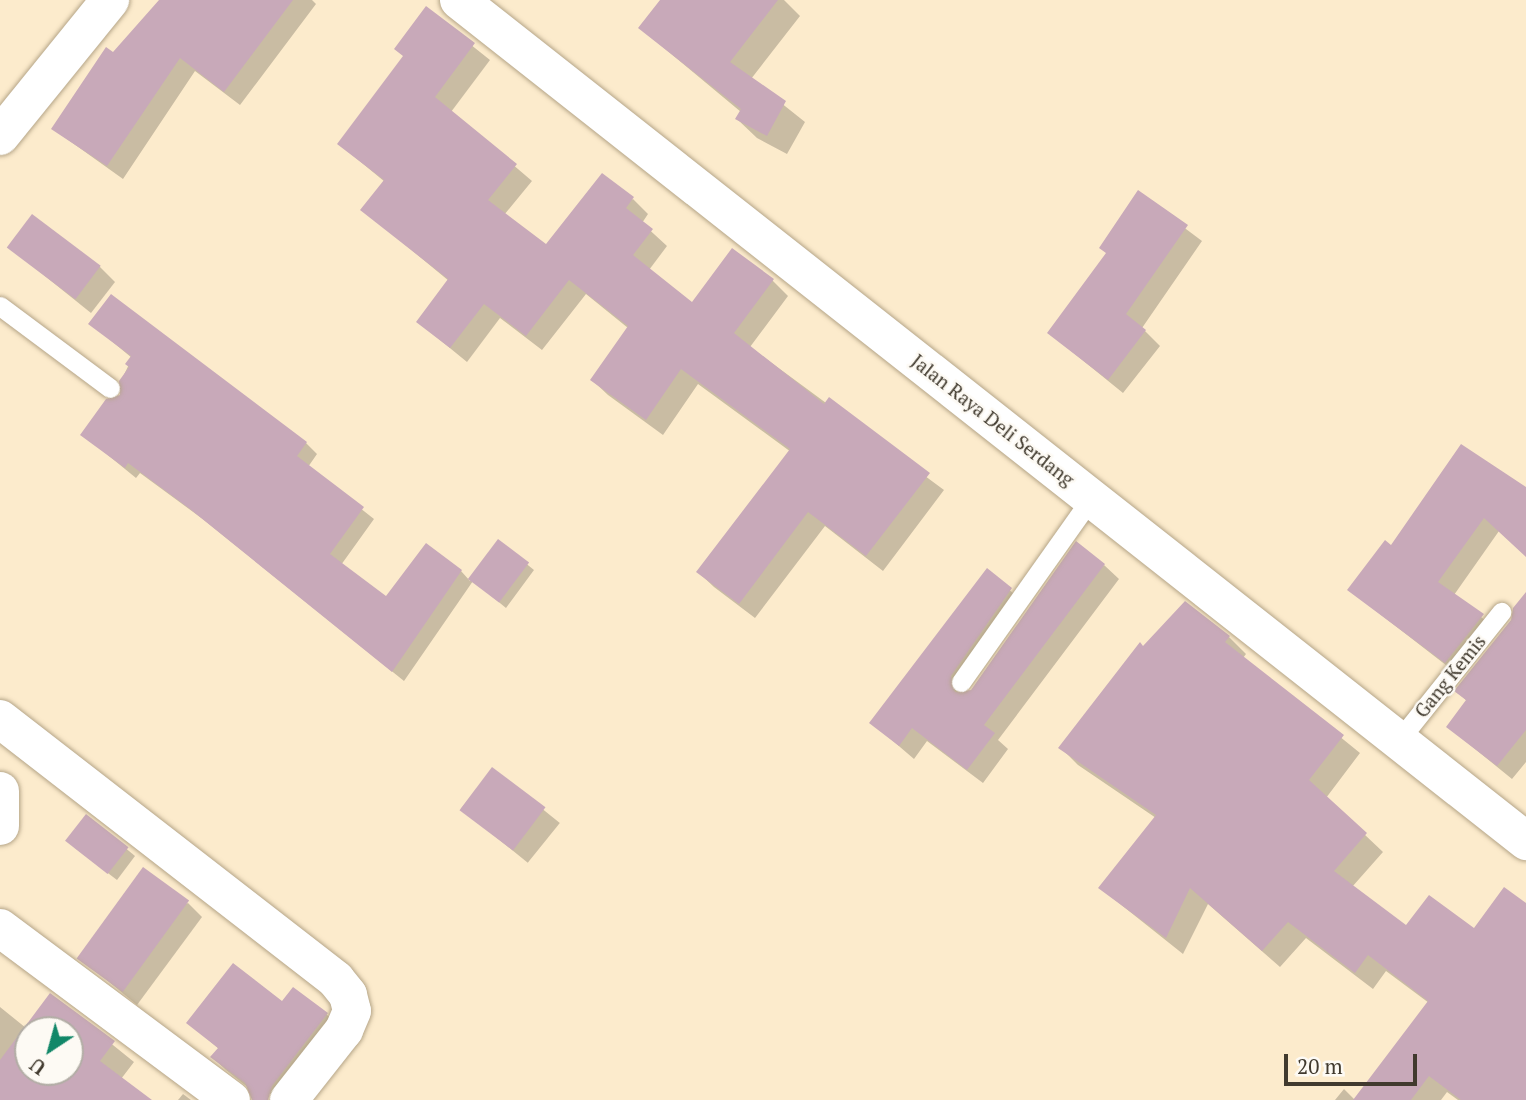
<!DOCTYPE html>
<style>
body{margin:0}
#map{position:relative;width:1526px;height:1100px;overflow:hidden;background:#fcebcc;font-family:"PT Serif",serif}
div>[style]{position:absolute}
.shadow>*{inset:0;background:#0003;transform-origin:0 0}
.building>*{inset:0;background:#c8a9b9;transform-origin:0 0}
.roads{filter:drop-shadow(0 0 2px #b5a588) drop-shadow(0 0 2px #b5a588)}
.lane>*{height:19px;margin:-9.5px;padding:0 9.5px;transform-origin:9.5px;border-radius:9.5px;background:#fff}
.street>*{height:38px;margin:-19px;padding:0 19px;transform-origin:19px;border-radius:19px;background:#fff}
.secondary>*{height:38px;margin:-19px;padding:0 19px;transform-origin:19px;border-radius:19px;background:#fff}
.primary>*{height:38px;margin:-19px;padding:0 19px;transform-origin:19px;border-radius:19px;background:#fff}
span{translate:-50% -50%;white-space:nowrap;text-align:center;line-height:1.15;-webkit-text-stroke:5px #fdfaf4;paint-order:stroke}
.street-label{font-size:19px;color:#413a2e}
.north{position:absolute;left:14px;top:1016px;width:70px;height:70px;box-sizing:border-box;background:#fdfaf4;border:2px solid #b2ada5;border-radius:50%;rotate:216deg;font-size:19px;font-weight:700;line-height:28px;text-align:center;color:#413a2e}
.north::after{content:'';display:block;margin:auto;width:24px;height:32px;background:#118768;clip-path:polygon(50% 0,100% 100%,50% 72%,0 100%)}
.scale{position:absolute;left:1284px;top:1054px;width:133px;height:32px;box-sizing:border-box;border:4px solid #413a2e;border-top:0;padding-left:9px;font-size:21px;line-height:24px;white-space:nowrap;color:#413a2e;-webkit-text-stroke:5px #fdfaf4;paint-order:stroke}
</style>
<div id="map">
<div class="shadow">
<i style="clip-path:polygon(162px 0,312px 0,316px 4px,240px 105px,195px 71px,123px 179px,53px 129px)"></i>
<i style="clip-path:polygon(662px 0,784px 0,800px 16px,751px 79px,805px 122px,787px 154px,757px 138px,737px 119px,741px 112px,640px 28px)"></i>
<i style="clip-path:polygon(426px 9px,490px 60px,451px 112px,532px 181px,504px 215px,547px 247px,633px 199px,648px 214px,642px 223px,667px 246px,649px 270px,692px 304px,772px 280px,788px 296px,750px 347px,944px 490px,883px 571px,825px 526px,755px 618px,714px 587px,698px 572px,791px 452px,698px 384px,663px 435px,608px 395px,592px 380px,628px 328px,586px 294px,542px 350px,500px 318px,467px 362px,418px 322px,449px 281px,363px 210px,385px 182px,339px 144px,405px 57px)"></i>
<i style="clip-path:polygon(1138px 193px,1202px 241px,1142px 328px,1160px 346px,1123px 393px,1049px 333px,1108px 254px)"></i>
<i style="clip-path:polygon(10px 248px,100px 267px,115px 282px,91px 313px)"></i>
<i style="clip-path:polygon(91px 324px,306px 443px,317px 454px,308px 467px,374px 519px,341px 565px,386px 599px,461px 571px,470px 581px,498px 541px,534px 570px,506px 608px,473px 581px,404px 681px,204px 520px,140px 473px,136px 478px,82px 434px,122px 396px,121px 381px,132px 358px)"></i>
<i style="clip-path:polygon(1526px 489px,1526px 556px,1499px 531px,1454px 595px,1497px 630px,1460px 676px,1349px 590px,1391px 548px)"></i>
<i style="clip-path:polygon(1104px 565px,1119px 579px,998px 740px,1008px 749px,983px 783px,927px 741px,914px 759px,872px 723px,987px 571px,1026px 604px,964px 693px,972px 691px)"></i>
<i style="clip-path:polygon(1526px 605px,1526px 762px,1512px 779px,1448px 727px,1468px 702px,1456px 691px)"></i>
<i style="clip-path:polygon(1229px 637px,1246px 654px,1243px 658px,1360px 753px,1326px 798px,1383px 852px,1352px 887px,1407px 928px,1474px 930px,1526px 905px,1526px 1100px,1458px 1100px,1447px 1092px,1441px 1100px,1335px 1100px,1344px 1089px,1355px 1100px,1429px 1003px,1386px 971px,1373px 989px,1306px 938px,1280px 967px,1208px 904px,1183px 954px,1100px 888px,1156px 818px,1078px 765px,1061px 748px,1144px 648px)"></i>
<i style="left:493px;top:769px;width:86px;height:51px;rotate:39deg"></i>
<i style="clip-path:polygon(87px 816px,135px 856px,117px 880px,75px 848px)"></i>
<i style="clip-path:polygon(188px 903px,202px 917px,137px 1005px,79px 957px)"></i>
<i style="clip-path:polygon(evenodd,51px 995px,134px 1062px,121px 1079px,149px 1100px,0 1100px,0 1007px,26px 1028px,51px 995px,28px 1030px,70px 1030px,70px 1072px,28px 1072px,28px 1030px)"></i>
<i style="clip-path:polygon(283px 1004px,326px 1014px,340px 1027px,279px 1100px,264px 1089px,259px 1096px,226px 1070px,212px 1057px,219px 1049px,189px 1023px)"></i>
<i style="clip-path:polygon(183px 1094px,191px 1100px,178px 1100px)"></i>
</div>
<div class="building">
<i style="clip-path:polygon(159px 0,293px 0,224px 92px,180px 58px,107px 166px,51px 129px,106px 47px,113px 52px)"></i>
<i style="clip-path:polygon(660px 0,778px 0,730px 62px,786px 101px,767px 136px,735px 119px,741px 109px,638px 28px)"></i>
<i style="clip-path:polygon(426px 6px,475px 43px,435px 97px,517px 164px,488px 200px,546px 244px,602px 173px,634px 197px,626px 208px,653px 229px,633px 255px,692px 302px,732px 248px,774px 279px,734px 333px,824px 404px,829px 397px,930px 473px,866px 556px,808px 512px,739px 604px,696px 572px,790px 449px,681px 369px,646px 420px,590px 380px,628px 326px,569px 280px,526px 336px,484px 304px,450px 348px,416px 322px,448px 279px,360px 210px,384px 180px,337px 144px,403px 56px,394px 49px)"></i>
<i style="clip-path:polygon(1138px 190px,1188px 225px,1126px 314px,1146px 330px,1108px 380px,1047px 333px,1106px 253px,1099px 248px)"></i>
<i style="left:32px;top:214px;width:86px;height:42px;rotate:37deg"></i>
<i style="clip-path:polygon(111px 294px,307px 442px,297px 456px,364px 507px,330px 554px,386px 596px,426px 543px,462px 570px,392px 672px,190px 509px,128px 463px,125px 468px,80px 435px,106px 399px,120px 395px,119px 381px,129px 367px,125px 364px,131px 356px,88px 324px)"></i>
<i style="clip-path:polygon(1461px 444px,1526px 487px,1526px 557px,1484px 518px,1438px 582px,1484px 614px,1445px 663px,1347px 590px,1385px 540px,1391px 545px)"></i>
<i style="left:498px;top:539px;width:39px;height:50px;rotate:37deg"></i>
<i style="clip-path:polygon(1076px 541px,1105px 564px,984px 725px,995px 733px,967px 770px,912px 728px,899px 746px,869px 723px,987px 568px,1012px 588px,951px 676px,955px 692px,971px 690px)"></i>
<i style="clip-path:polygon(1526px 592px,1526px 730px,1497px 766px,1446px 727px,1466px 700px,1454px 691px,1511px 620px,1513px 608px)"></i>
<i style="clip-path:polygon(1185px 601px,1230px 636px,1225px 642px,1344px 735px,1309px 780px,1367px 833px,1334px 871px,1406px 925px,1429px 895px,1474px 928px,1504px 887px,1526px 903px,1526px 1100px,1461px 1100px,1429px 1076px,1411px 1100px,1353px 1100px,1428px 1001px,1368px 955px,1355px 973px,1288px 922px,1262px 951px,1190px 888px,1166px 938px,1098px 888px,1156px 815px,1058px 748px,1140px 642px,1143px 646px)"></i>
<i style="left:492px;top:767px;width:67px;height:54px;rotate:37deg"></i>
<i style="left:86px;top:814px;width:54px;height:34px;rotate:38deg"></i>
<i style="left:143px;top:867px;width:57px;height:113px;rotate:36deg"></i>
<i style="clip-path:polygon(233px 963px,282px 1001px,293px 987px,328px 1013px,272px 1086px,268px 1100px,252px 1100px,245px 1083px,210px 1057px,218px 1048px,186px 1023px)"></i>
<i style="clip-path:polygon(evenodd,50px 993px,115px 1041px,100px 1061px,152px 1100px,0 1100px,0 1060px,50px 993px,28px 1030px,70px 1030px,70px 1072px,28px 1072px,28px 1030px)"></i>
</div>
<div class="roads">
<div class="lane">
<i style="left:0;top:306px;width:137px;rotate:36.7deg"></i>
<i style="left:961px;top:682px;width:227px;rotate:-54.7deg"></i>
<i style="left:1399px;top:740px;width:164px;rotate:-51.4deg"></i>
</div>
<div class="street">
<i style="left:0;top:719px;width:425px;rotate:37.8deg"></i>
<i style="left:336px;top:980px;width:19px;rotate:51deg"></i>
<i style="left:348px;top:995px;width:16px;rotate:76deg"></i>
<i style="left:352px;top:1011px;width:21px;rotate:113deg"></i>
<i style="left:344px;top:1030px;width:89px;rotate:128.2deg"></i>
<i style="left:0;top:791px;width:35px;rotate:90deg"></i>
<i style="left:0;top:928px;width:288px;rotate:36.7deg"></i>
</div>
<div class="secondary">
<i style="left:0;top:136px;width:175px;rotate:-51deg"></i>
</div>
<div class="primary">
<i style="left:459px;top:0;width:1359px;rotate:38.24deg"></i>
</div>
</div>
<div class="street-label">
<span style="left:993px;top:420px;rotate:38deg">Jalan Raya Deli Serdang</span>
<span style="left:1450px;top:676px;rotate:-51deg">Gang Kemis</span>
</div>
<div class="north">U</div>
<div class="scale">20 m</div>
</div>
